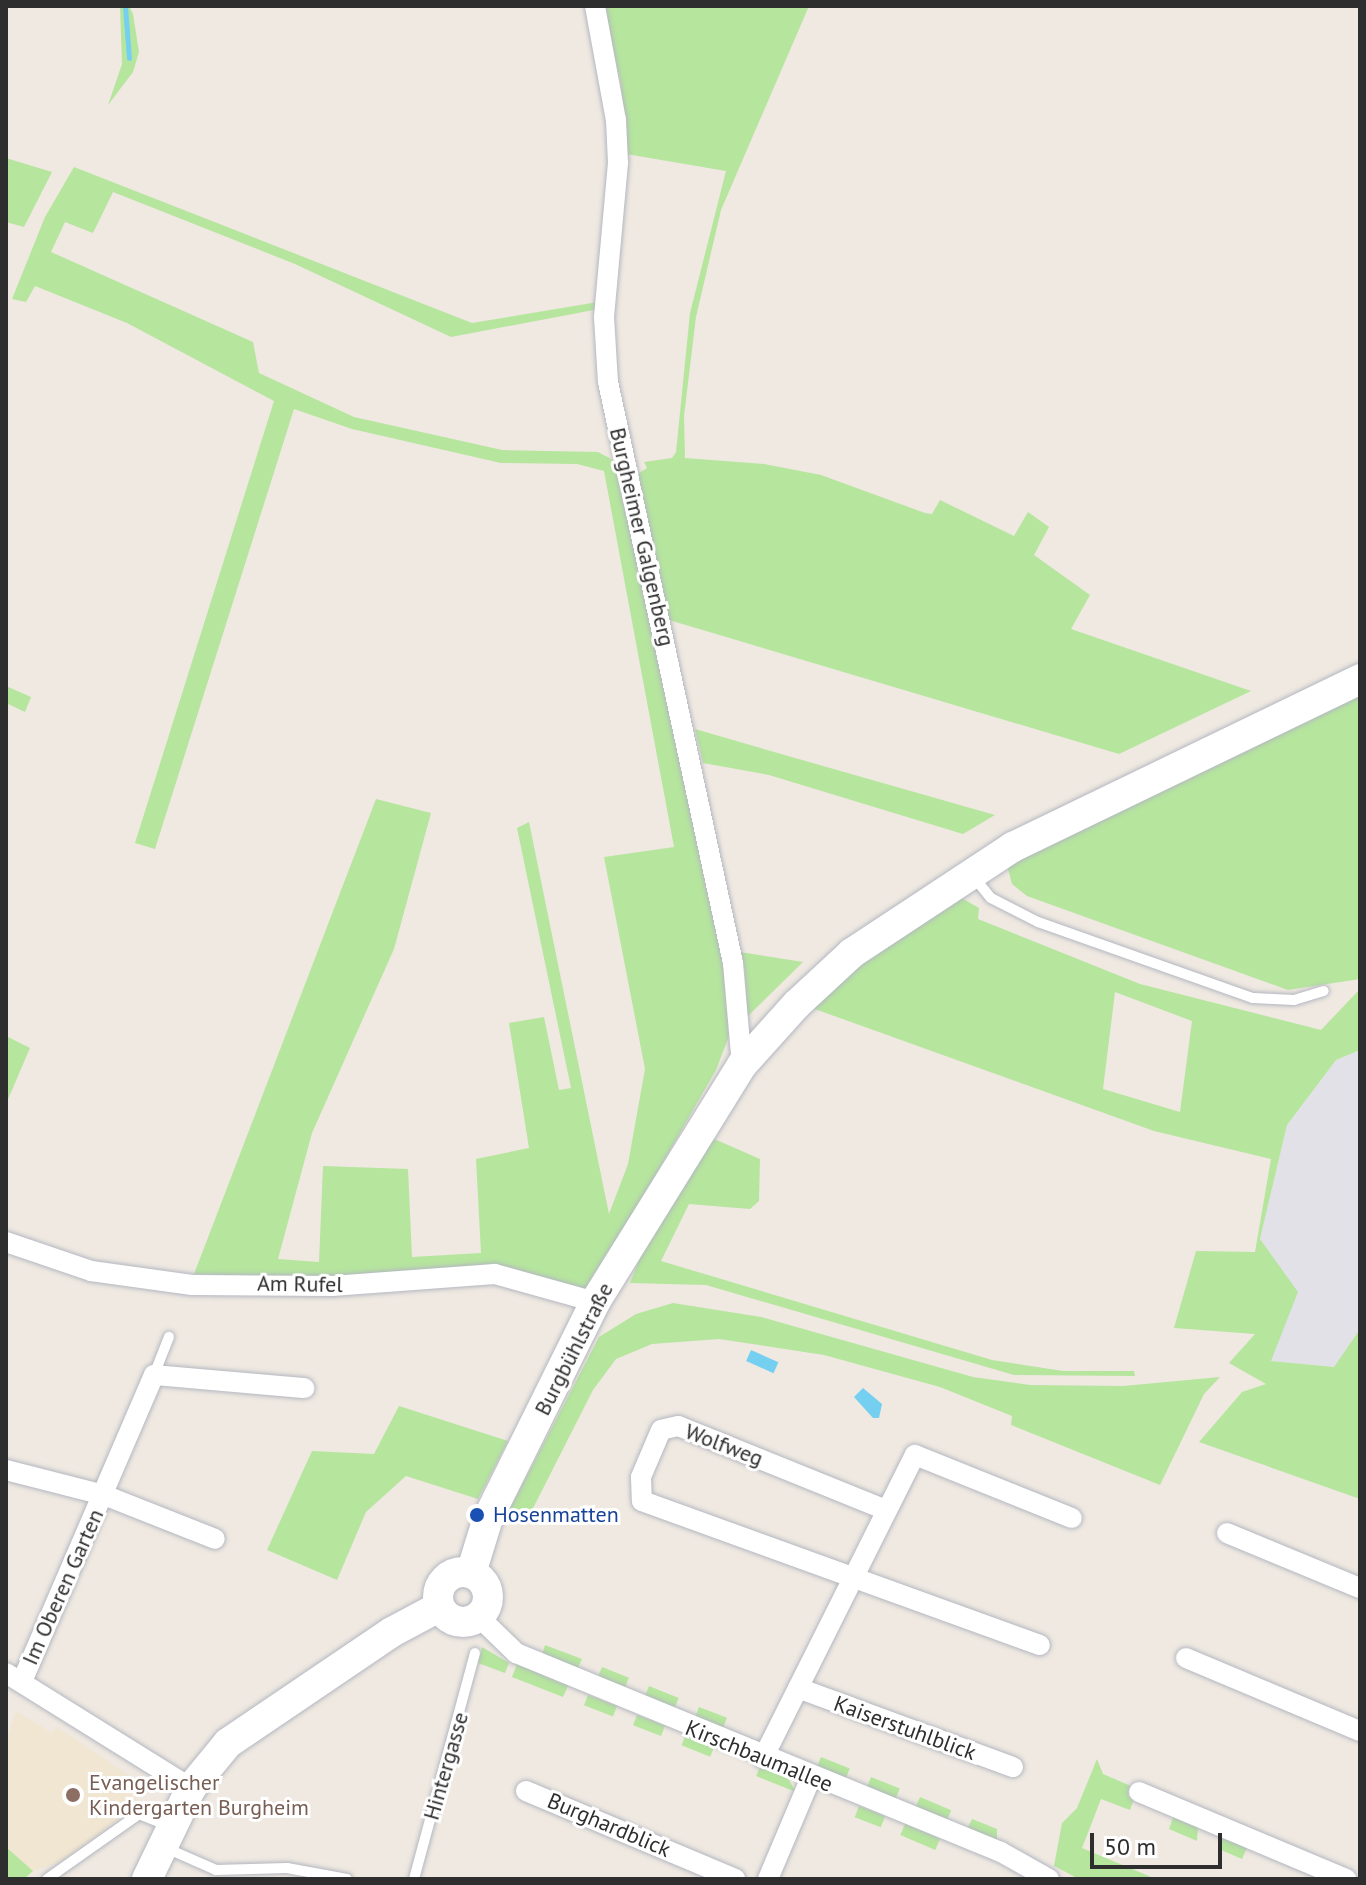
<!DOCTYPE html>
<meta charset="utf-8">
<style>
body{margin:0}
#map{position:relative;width:1366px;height:1885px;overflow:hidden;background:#efe9e1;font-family:"PT Sans",sans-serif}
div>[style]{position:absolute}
.industrial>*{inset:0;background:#e3e1e8}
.education>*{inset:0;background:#f0e6d1}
.green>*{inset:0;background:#b6e59e;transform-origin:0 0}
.water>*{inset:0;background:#75cff0;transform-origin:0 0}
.stream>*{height:5px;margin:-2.5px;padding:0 2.5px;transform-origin:2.5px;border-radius:2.5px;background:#75cff0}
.roads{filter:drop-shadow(0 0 2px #b4b7c1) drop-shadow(0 0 2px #b4b7c1)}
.lane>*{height:10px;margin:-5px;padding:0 5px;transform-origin:5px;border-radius:5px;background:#fff}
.street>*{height:20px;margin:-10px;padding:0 10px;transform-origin:10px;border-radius:10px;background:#fff}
.secondary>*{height:30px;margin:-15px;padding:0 15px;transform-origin:15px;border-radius:15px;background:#fff}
.secondary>.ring{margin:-15px;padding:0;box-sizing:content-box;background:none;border:30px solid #fff;border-radius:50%}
.dots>*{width:22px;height:22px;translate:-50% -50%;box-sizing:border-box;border:4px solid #fff;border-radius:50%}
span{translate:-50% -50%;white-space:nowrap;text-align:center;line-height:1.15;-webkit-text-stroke:6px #fff;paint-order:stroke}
.street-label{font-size:22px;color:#2e2e2e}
.transit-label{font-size:22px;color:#164399}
.left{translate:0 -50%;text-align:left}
.education-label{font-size:22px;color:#785e54}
.frame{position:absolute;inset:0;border:8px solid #2e2e2e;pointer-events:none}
.scale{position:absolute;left:1090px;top:1833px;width:132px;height:36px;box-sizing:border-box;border:4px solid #2e2e2e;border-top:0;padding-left:10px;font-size:24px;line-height:28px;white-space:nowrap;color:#2e2e2e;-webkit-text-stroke:6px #fff;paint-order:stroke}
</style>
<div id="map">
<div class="industrial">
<i style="clip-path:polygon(1360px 1050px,1360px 1329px,1334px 1367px,1271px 1361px,1260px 1239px,1287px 1125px,1336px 1060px)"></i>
</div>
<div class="education">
<i style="clip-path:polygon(16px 1711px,52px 1733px,57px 1727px,149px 1789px,133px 1801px,134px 1807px,65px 1860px,33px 1871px,6px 1847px,6px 1741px)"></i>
</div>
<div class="green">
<i style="clip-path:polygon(120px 6px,129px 6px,133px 14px,139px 52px,133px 72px,108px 105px,122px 64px)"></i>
<i style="clip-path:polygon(603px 6px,809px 6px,721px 210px,696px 317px,684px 416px,685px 458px,764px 464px,821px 475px,925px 513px,932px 514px,940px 500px,1014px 536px,1028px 512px,1049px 527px,1034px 555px,1090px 595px,1071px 629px,1251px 691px,1119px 754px,669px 620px,634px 476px,647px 468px,644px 462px,672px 458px,676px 452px,690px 313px,726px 171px,626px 154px,621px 83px)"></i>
<i style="clip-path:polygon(6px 158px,52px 172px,24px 227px,6px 222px)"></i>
<i style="clip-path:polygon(74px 167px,472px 323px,598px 302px,599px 309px,451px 337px,295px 264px,113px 192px,93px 233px,65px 222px,51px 252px,253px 342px,259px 373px,354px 417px,502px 450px,598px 452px,617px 462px,704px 845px,726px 978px,729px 1036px,716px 1070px,588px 1293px,501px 1269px,335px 1280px,194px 1274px,376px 799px,431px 813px,394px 949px,312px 1133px,278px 1259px,319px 1262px,323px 1166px,408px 1169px,412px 1257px,481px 1253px,476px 1159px,529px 1148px,509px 1023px,544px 1017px,559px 1090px,571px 1088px,517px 828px,529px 822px,609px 1214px,628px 1164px,645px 1069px,604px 857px,674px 847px,604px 471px,577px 464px,501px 463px,352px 429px,294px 409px,155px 849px,135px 843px,274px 401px,127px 323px,35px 286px,26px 302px,12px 299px,45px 217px)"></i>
<i style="clip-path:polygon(6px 686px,31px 697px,25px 712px,6px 703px)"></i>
<i style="clip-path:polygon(1360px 694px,1360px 979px,1288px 990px,1027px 896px,1012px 884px,1008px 869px,1013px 862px)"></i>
<i style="clip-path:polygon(695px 729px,788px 756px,995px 815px,963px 834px,769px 775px,703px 763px)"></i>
<i style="clip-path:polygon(evenodd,953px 893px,979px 908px,978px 919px,1140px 984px,1321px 1030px,1360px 989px,1360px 1050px,1336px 1060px,1287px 1125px,1260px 1239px,1298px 1292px,1271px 1361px,1334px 1367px,1360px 1329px,1360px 1499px,1199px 1442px,1242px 1392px,1266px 1384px,1229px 1363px,1255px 1334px,1174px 1328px,1196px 1251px,1255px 1252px,1271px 1159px,1154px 1131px,812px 1008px,866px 956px,953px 893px,1115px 992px,1192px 1021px,1180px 1112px,1103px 1089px,1115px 992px)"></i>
<i style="clip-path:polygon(740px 952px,803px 962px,747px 1017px,745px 971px)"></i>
<i style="clip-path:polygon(6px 1036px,30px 1048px,6px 1104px)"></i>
<i style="clip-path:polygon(712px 1138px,760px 1159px,759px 1201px,750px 1209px,689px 1204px,661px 1261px,992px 1360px,1063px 1371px,1134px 1371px,1135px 1376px,1014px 1375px,706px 1285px,630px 1283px,645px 1245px)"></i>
<i style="clip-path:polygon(673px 1303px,761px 1317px,973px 1377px,1030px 1385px,1123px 1386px,1220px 1377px,1204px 1394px,1160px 1485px,1011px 1425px,1012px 1416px,940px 1387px,824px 1355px,719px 1339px,652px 1344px,616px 1359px,593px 1390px,525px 1524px,506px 1516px,599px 1337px,636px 1314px)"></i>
<i style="clip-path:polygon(399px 1406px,508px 1441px,478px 1499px,406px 1476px,366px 1512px,337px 1580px,267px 1550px,312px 1451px,374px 1454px)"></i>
<i style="clip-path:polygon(545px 1645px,582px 1659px,577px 1670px,542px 1655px)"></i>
<i style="clip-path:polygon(482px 1647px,509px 1663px,505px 1673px,478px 1663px)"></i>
<i style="clip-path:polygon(517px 1664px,568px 1686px,563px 1697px,512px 1677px)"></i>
<i style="left:602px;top:1667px;width:29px;height:12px;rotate:22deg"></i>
<i style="left:649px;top:1686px;width:32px;height:13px;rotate:22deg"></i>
<i style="left:588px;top:1695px;width:31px;height:11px;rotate:21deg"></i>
<i style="left:699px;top:1707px;width:30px;height:12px;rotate:21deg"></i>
<i style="left:637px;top:1715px;width:30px;height:11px;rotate:21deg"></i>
<i style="left:686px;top:1734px;width:31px;height:12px;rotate:22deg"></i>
<i style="left:821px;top:1757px;width:31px;height:12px;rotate:22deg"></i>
<i style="clip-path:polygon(1097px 1759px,1103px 1774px,1131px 1786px,1128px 1796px,1134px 1799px,1130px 1810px,1101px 1799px,1082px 1848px,1156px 1879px,1079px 1879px,1054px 1866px,1062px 1823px,1077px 1808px)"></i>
<i style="clip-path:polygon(761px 1765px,786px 1775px,796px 1792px,756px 1776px)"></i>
<i style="left:871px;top:1777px;width:31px;height:12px;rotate:22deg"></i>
<i style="left:920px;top:1797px;width:34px;height:12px;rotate:23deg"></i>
<i style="left:859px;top:1806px;width:28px;height:12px;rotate:21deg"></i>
<i style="clip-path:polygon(1174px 1815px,1198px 1826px,1197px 1841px,1169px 1829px)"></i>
<i style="clip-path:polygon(972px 1819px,997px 1829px,997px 1841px,967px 1829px)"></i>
<i style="left:905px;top:1824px;width:38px;height:12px;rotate:23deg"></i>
<i style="left:1224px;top:1835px;width:26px;height:15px;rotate:23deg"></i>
<i style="clip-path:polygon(6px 1847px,33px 1871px,24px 1879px,6px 1879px)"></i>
</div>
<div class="water">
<i style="left:751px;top:1350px;width:30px;height:12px;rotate:24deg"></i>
<i style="clip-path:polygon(863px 1388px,882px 1404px,879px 1418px,873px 1418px,854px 1397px)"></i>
</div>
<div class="stream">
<i style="left:125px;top:6px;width:52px;rotate:85.6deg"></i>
</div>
<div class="roads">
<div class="lane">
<i style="left:973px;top:876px;width:28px;rotate:51deg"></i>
<i style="left:991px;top:898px;width:53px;rotate:27.1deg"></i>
<i style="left:1038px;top:922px;width:228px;rotate:19.5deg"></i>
<i style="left:1253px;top:998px;width:41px;rotate:2.8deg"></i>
<i style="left:1294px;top:1000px;width:31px;rotate:-17deg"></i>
<i style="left:154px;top:1375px;width:41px;rotate:-68.5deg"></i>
<i style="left:166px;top:1848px;width:55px;rotate:23.7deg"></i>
<i style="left:216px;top:1870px;width:71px;rotate:-1.6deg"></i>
<i style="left:287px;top:1868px;width:61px;rotate:10.4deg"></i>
<i style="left:47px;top:1879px;width:113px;rotate:-35.2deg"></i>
<i style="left:139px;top:1814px;width:32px;rotate:22deg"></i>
<i style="left:414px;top:1879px;width:234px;rotate:-74.9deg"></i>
</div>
<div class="street">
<i style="left:595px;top:6px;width:116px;rotate:79.6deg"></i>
<i style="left:616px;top:120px;width:43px;rotate:87.3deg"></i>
<i style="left:618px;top:163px;width:155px;rotate:95.2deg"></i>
<i style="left:604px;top:317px;width:65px;rotate:86.5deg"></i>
<i style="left:608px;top:382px;width:594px;rotate:77.86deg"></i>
<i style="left:733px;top:963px;width:102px;rotate:85deg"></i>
<i style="left:6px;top:1242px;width:90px;rotate:18.8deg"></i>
<i style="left:91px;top:1271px;width:102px;rotate:7.9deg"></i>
<i style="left:192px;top:1285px;width:140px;rotate:0.4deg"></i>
<i style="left:332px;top:1286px;width:163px;rotate:-4.2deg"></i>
<i style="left:495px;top:1274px;width:104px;rotate:15.6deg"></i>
<i style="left:6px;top:1470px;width:101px;rotate:14.3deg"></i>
<i style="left:104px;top:1495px;width:119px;rotate:21.6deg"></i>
<i style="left:886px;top:1510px;width:224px;rotate:-158deg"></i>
<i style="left:678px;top:1426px;width:17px;rotate:167deg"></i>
<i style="left:661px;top:1430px;width:51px;rotate:113.1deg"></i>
<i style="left:641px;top:1477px;width:24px;rotate:88deg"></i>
<i style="left:642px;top:1501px;width:423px;rotate:19.9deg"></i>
<i style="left:1227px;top:1533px;width:144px;rotate:22.5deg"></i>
<i style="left:479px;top:1617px;width:52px;rotate:44.2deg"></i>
<i style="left:516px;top:1653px;width:524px;rotate:22.31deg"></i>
<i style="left:1001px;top:1852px;width:55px;rotate:29.4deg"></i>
<i style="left:1186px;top:1658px;width:189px;rotate:22.8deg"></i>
<i style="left:6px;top:1673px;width:218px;rotate:31.9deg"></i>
<i style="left:23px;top:1679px;width:331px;rotate:-66.7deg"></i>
<i style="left:154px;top:1375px;width:151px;rotate:5deg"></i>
<i style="left:798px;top:1688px;width:229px;rotate:20.2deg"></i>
<i style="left:763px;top:1758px;width:339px;rotate:-63.4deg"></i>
<i style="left:915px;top:1455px;width:169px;rotate:21.9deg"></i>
<i style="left:526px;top:1791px;width:227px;rotate:22.8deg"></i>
<i style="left:1139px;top:1792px;width:225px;rotate:22.8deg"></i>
<i style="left:768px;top:1879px;width:111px;rotate:-67.1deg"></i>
</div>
<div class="secondary">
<i class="ring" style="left:438px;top:1572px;width:20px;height:20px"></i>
<i style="left:471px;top:1573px;width:58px;rotate:-72.8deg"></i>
<i style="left:488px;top:1518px;width:241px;rotate:-63.6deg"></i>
<i style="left:595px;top:1302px;width:279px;rotate:-58.2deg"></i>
<i style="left:742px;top:1065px;width:82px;rotate:-48deg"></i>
<i style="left:797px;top:1004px;width:75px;rotate:-42.8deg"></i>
<i style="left:852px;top:953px;width:193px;rotate:-33.4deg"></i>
<i style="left:1013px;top:847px;width:386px;rotate:-25.8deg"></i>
<i style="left:147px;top:1879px;width:101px;rotate:-64.2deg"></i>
<i style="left:191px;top:1788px;width:58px;rotate:-50.6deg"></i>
<i style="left:228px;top:1743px;width:198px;rotate:-34.1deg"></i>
<i style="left:392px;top:1632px;width:53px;rotate:-28deg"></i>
</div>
</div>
<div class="dots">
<i style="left:477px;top:1515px;background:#1a4fb4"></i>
<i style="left:73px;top:1795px;background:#8d6e63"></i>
</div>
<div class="street-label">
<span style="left:642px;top:537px;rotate:77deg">Burgheimer Galgenberg</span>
<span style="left:300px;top:1284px;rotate:1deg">Am Rufel</span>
<span style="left:574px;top:1349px;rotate:-63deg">Burgbühlstraße</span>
<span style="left:724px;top:1445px;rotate:21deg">Wolfweg</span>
<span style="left:63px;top:1587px;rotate:-66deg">Im Oberen Garten</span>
<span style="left:905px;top:1728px;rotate:20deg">Kaiserstuhlblick</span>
<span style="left:759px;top:1756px;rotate:22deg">Kirschbaumallee</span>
<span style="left:446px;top:1766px;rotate:-74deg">Hintergasse</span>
<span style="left:609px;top:1825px;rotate:23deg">Burghardblick</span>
</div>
<div class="transit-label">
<span class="left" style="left:493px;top:1515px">Hosenmatten</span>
</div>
<div class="education-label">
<span class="left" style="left:89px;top:1795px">Evangelischer<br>Kindergarten Burgheim</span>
</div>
<div class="frame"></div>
<div class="scale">50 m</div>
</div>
